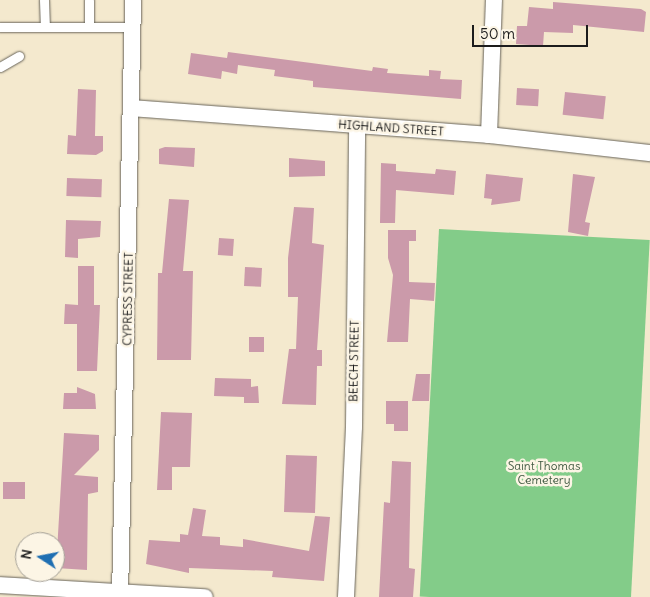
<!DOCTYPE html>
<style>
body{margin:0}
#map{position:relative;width:650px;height:597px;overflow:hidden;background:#f4e9ce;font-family:Delius,sans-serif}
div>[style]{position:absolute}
.green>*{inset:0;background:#83cc89;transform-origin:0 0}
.building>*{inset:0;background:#cb9aaa;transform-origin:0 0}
.roads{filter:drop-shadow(0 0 1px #68645a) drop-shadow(0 0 1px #68645a)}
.service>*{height:9px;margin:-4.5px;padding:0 4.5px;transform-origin:4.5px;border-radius:4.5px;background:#fff}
.minor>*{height:16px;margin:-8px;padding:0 8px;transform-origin:8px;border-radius:8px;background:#fff}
span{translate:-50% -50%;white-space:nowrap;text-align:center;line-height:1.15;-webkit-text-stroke:5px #fcf5e5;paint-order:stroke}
.street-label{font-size:12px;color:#1c1c1c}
.park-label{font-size:12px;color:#405a42}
.north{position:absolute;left:15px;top:532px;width:50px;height:50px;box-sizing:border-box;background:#fcf5e5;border:1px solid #a29e95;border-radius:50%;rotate:281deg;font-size:14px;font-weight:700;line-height:20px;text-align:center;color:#1c1c1c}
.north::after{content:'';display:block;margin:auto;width:18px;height:22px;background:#1f6fb2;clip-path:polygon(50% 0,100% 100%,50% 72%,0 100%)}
.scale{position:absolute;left:472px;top:25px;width:116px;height:22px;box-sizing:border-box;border:2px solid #1c1c1c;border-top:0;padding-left:6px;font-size:15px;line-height:18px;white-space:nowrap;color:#1c1c1c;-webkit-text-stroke:4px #fcf5e5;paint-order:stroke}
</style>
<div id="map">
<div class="green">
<i style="left:439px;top:229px;width:211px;height:368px;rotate:3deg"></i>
</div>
<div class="building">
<i style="clip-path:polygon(553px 2px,641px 9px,646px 12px,644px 32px,573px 25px,573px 33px,544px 32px,543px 46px,516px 44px,517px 26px,527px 26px,529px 7px,553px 9px)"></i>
<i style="clip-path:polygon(228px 52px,372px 71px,373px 67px,388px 69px,387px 73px,429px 76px,429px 70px,441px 71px,440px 79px,462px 80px,461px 99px,313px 87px,313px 81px,274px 76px,275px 70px,238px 65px,237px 74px,222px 71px,221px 79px,188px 74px,191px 53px,227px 58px)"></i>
<i style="left:517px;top:88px;width:22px;height:17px;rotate:3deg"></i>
<i style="clip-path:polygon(78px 89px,96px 90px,95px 136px,103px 136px,103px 151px,96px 155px,67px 154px,68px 135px,76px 136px)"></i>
<i style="left:565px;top:92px;width:41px;height:23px;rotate:6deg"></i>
<i style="clip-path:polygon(165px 147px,195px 148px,194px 167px,159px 164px,159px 149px)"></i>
<i style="clip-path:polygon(289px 158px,325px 161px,325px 176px,289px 177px)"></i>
<i style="clip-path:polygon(381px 163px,396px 164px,396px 171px,435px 174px,436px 169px,456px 171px,454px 195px,396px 190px,395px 223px,380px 223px)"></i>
<i style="clip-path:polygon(486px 174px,523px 178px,520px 201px,491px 205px,492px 199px,484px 198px)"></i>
<i style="clip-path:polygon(573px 174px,595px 177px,585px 222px,590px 223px,588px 236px,568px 232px)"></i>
<i style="left:67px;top:178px;width:35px;height:18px;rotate:2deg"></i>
<i style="clip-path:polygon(169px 199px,189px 200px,183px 271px,193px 271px,191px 360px,157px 360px,158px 273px,162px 273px)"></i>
<i style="clip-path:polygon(294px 207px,314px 208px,312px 243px,324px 245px,317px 350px,322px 350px,322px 366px,317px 366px,316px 405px,282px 404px,289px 349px,296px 349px,298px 297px,288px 297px,288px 258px)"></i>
<i style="clip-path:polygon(66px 220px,101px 221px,100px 237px,78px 239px,78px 258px,65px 257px)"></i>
<i style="clip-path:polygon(388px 230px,416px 230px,416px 241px,409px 241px,409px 282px,435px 283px,434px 301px,410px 299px,408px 342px,387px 342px,393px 275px,388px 258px)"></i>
<i style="left:219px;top:238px;width:15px;height:17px;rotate:4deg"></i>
<i style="clip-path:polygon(78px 266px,94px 266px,94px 305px,100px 305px,97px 371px,77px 371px,77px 324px,64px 324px,65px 304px,78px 305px)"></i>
<i style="left:245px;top:267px;width:17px;height:19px;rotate:3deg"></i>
<i style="left:249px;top:337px;width:15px;height:15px"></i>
<i style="clip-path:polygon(416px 374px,430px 374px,429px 401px,412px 401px)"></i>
<i style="clip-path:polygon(215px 378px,251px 379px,251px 387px,258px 386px,259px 403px,244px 403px,244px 397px,214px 396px)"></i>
<i style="clip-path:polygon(77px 387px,95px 394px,96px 409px,63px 409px,64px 393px,77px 393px)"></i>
<i style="clip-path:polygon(386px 401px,408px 401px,408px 431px,394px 431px,394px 424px,386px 424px)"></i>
<i style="clip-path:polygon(161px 412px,192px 413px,190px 467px,172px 467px,172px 490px,157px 490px)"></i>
<i style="clip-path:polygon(64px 433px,99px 435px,99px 450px,74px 475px,98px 477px,98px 492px,88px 494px,87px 570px,56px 568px)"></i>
<i style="left:286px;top:455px;width:31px;height:57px;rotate:2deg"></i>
<i style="clip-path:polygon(392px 461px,411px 462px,409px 568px,415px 569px,413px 597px,379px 597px,384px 502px,390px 503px)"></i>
<i style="left:3px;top:482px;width:22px;height:17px"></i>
<i style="clip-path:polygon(193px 508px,206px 510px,202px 536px,220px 537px,220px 545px,243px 547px,243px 539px,309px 551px,315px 516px,330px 517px,324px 581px,272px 577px,273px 571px,189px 568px,189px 573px,146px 564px,149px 540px,180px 542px,180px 534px,188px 535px)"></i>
</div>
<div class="roads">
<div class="service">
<i style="left:44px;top:0;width:27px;rotate:88deg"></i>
<i style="left:89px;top:0;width:27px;rotate:90deg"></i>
<i style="left:0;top:27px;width:133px"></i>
<i style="left:0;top:67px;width:22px;rotate:-30deg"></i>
</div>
<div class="minor">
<i style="left:132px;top:108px;width:358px;rotate:4.3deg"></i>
<i style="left:489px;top:135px;width:162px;rotate:6.4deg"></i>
<i style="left:489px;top:135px;width:135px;rotate:-87.9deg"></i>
<i style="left:0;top:585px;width:205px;rotate:3.4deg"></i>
<i style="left:120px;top:597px;width:597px;rotate:-88.75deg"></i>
<i style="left:346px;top:597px;width:170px;rotate:-87.3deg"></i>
<i style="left:354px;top:427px;width:301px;rotate:-89.4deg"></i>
</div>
</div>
<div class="street-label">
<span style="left:391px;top:128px;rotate:4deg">HIGHLAND STREET</span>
<span style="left:128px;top:299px;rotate:-89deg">CYPRESS STREET</span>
<span style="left:354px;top:361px;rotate:-89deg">BEECH STREET</span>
</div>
<div class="park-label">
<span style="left:544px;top:473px">Saint Thomas<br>Cemetery</span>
</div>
<div class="north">N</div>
<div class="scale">50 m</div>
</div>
